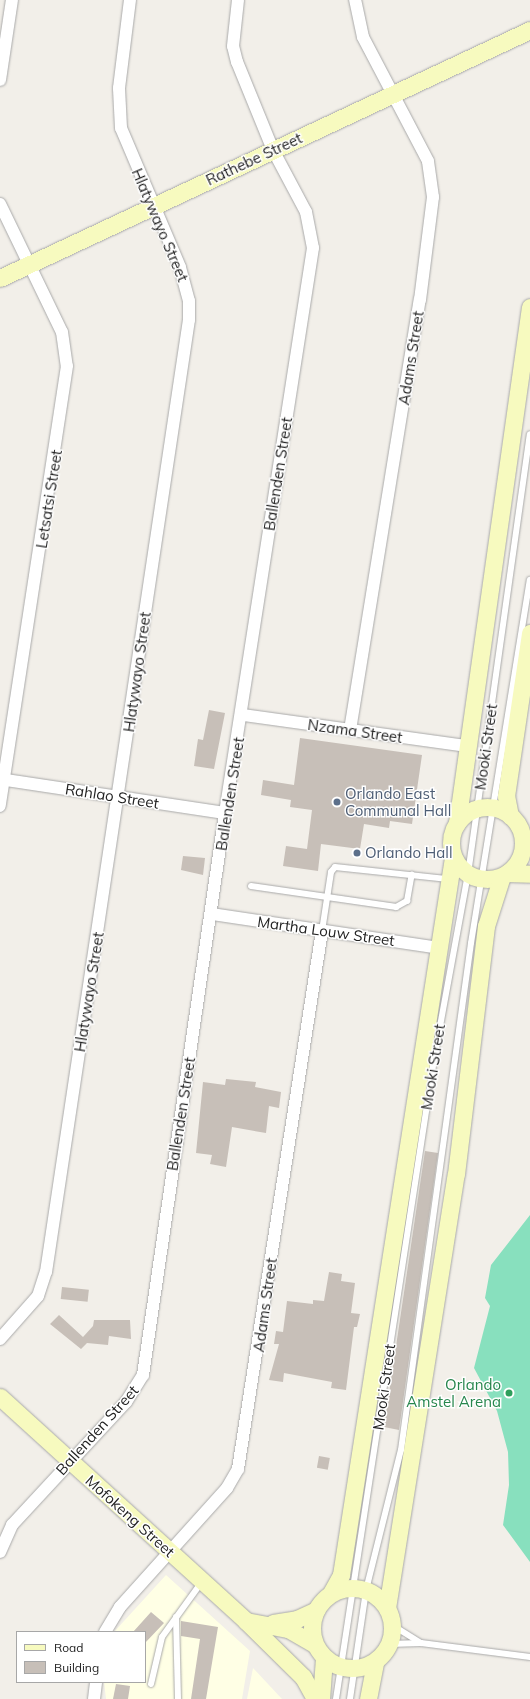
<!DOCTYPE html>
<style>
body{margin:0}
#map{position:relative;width:530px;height:1699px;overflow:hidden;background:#f2efe9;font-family:Mulish,sans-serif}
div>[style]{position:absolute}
.education>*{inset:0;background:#ffffe5}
.pitch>*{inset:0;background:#88e0be}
.building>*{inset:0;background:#c7bfb8;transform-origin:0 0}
.roads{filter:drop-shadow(0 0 1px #a9a9a9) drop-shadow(0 0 1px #a9a9a9)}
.lane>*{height:6px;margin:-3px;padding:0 3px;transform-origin:3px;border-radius:3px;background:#fff}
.street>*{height:12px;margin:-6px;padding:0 6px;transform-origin:6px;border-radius:6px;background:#fff}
.secondary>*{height:17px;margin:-8.5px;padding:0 8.5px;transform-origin:8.5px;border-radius:8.5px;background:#f7fabf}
.secondary>.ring{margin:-8.5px;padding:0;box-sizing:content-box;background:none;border:17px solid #f7fabf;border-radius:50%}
.dots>*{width:11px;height:11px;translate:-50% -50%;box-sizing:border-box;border:2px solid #fff;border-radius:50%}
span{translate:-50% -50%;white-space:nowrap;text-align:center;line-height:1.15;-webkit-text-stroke:3px #fff;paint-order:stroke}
.street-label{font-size:15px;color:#222}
.service-label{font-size:15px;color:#4e5e75}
.left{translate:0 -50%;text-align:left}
.leisure-label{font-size:15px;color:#27864d}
.right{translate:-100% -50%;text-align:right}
.legend{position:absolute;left:16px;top:1631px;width:130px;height:52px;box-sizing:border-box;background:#fff;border:1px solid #a7a7a7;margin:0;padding:5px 7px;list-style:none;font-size:12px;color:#222}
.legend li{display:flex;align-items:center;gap:8px;height:20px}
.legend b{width:20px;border:1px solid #a7a7a7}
</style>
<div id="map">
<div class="education">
<i style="clip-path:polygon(166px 1575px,250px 1651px,242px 1699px,106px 1699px,104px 1682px,145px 1682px,145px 1632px,114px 1632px)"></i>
<i style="clip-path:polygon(253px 1668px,282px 1699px,247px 1699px)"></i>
</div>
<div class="pitch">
<i style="clip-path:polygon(530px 1215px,530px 1562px,503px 1525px,509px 1485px,508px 1452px,497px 1411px,474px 1368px,490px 1306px,485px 1298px,491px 1265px)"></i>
</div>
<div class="building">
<i style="clip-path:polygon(209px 710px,225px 713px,214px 769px,194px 766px,198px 739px,203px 740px)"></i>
<i style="clip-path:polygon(300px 738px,422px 755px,412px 824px,390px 821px,389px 828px,364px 824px,360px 849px,321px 844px,318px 871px,283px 866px,286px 846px,307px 849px,312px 810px,290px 807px,291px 800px,261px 795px,263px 780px,294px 785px)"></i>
<i style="clip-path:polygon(183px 856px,205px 858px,203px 875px,181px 870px)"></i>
<i style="clip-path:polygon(226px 1079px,256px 1082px,255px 1087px,281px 1092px,279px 1108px,269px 1106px,266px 1133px,232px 1127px,226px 1167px,210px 1164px,212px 1155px,196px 1153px,203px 1082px,225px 1085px)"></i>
<i style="clip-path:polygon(425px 1151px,438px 1153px,399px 1430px,384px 1427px)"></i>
<i style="clip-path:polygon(329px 1272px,342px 1274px,341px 1281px,355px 1283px,351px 1313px,360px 1314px,357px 1327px,354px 1327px,346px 1390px,331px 1388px,332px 1382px,284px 1373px,283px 1382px,269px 1380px,279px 1344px,274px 1344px,276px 1331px,283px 1332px,287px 1301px,313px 1304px,313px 1300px,324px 1301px)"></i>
<i style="left:62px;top:1287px;width:27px;height:12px;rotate:6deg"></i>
<i style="clip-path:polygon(59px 1315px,83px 1337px,93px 1326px,94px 1320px,130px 1320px,131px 1339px,109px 1336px,108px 1345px,87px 1343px,81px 1349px,50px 1324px)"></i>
<i style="left:319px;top:1456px;width:11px;height:12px;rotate:10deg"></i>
<i style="clip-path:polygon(151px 1612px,164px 1623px,145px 1643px,145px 1632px,133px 1632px)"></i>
<i style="clip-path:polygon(181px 1621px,218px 1627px,206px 1699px,191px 1699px,200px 1639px,181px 1636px)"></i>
<i style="clip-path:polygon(116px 1684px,130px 1686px,128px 1699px,113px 1699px)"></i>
</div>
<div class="roads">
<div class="lane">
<i style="left:251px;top:886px;width:147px;rotate:8.2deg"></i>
<i style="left:396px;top:907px;width:13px;rotate:-29deg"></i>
<i style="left:407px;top:901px;width:27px;rotate:-80deg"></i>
<i style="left:322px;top:931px;width:60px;rotate:-81.3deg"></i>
<i style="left:331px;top:872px;width:6px;rotate:-51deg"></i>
<i style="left:335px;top:867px;width:114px;rotate:6.1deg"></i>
<i style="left:176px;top:1617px;width:82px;rotate:88.6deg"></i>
<i style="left:392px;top:1625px;width:34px;rotate:32deg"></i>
<i style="left:389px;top:1644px;width:32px;rotate:-2deg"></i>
<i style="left:421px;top:1643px;width:110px;rotate:7.3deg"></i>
<i style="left:151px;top:1684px;width:48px;rotate:-76.8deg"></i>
<i style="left:162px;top:1637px;width:67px;rotate:-54.2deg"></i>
<i style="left:336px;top:1699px;width:647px;rotate:-81.29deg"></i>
<i style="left:434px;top:1059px;width:188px;rotate:-79.6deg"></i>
<i style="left:468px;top:874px;width:444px;rotate:-82deg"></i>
<i style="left:350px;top:1699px;width:110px;rotate:-81.6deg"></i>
<i style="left:366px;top:1590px;width:144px;rotate:-76deg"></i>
<i style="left:401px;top:1450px;width:512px;rotate:-82.14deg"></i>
<i style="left:471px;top:943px;width:368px;rotate:-80.8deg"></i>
</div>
<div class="street">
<i style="left:0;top:80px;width:81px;rotate:-81.5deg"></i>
<i style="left:0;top:204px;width:142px;rotate:64.2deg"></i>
<i style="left:62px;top:332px;width:34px;rotate:82deg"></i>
<i style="left:67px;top:366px;width:445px;rotate:98.7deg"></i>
<i style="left:243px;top:715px;width:226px;rotate:7.9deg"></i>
<i style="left:350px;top:730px;width:436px;rotate:-80.8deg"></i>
<i style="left:420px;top:300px;width:104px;rotate:-82.8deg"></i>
<i style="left:433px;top:197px;width:36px;rotate:-98deg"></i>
<i style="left:428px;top:161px;width:140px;rotate:-117.7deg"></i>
<i style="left:363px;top:37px;width:38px;rotate:-102deg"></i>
<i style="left:0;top:779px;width:228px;rotate:8.6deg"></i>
<i style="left:212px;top:914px;width:230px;rotate:8.5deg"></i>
<i style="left:0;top:1339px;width:57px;rotate:-48.5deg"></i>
<i style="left:38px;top:1296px;width:25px;rotate:-72deg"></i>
<i style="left:46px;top:1272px;width:963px;rotate:-81.46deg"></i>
<i style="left:189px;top:320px;width:19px;rotate:-90deg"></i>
<i style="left:189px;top:301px;width:35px;rotate:-105deg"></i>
<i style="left:180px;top:267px;width:151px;rotate:-113deg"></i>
<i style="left:121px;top:128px;width:40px;rotate:-92.9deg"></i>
<i style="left:119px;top:88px;width:89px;rotate:-82.9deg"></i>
<i style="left:0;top:1552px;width:30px;rotate:-66deg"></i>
<i style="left:12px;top:1525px;width:168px;rotate:-47.2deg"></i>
<i style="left:126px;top:1402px;width:32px;rotate:-58deg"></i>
<i style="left:143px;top:1375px;width:568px;rotate:-81.7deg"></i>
<i style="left:225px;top:813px;width:572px;rotate:-81.15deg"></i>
<i style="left:313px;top:248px;width:37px;rotate:-101deg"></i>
<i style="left:306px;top:212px;width:70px;rotate:-118deg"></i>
<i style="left:273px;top:150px;width:95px;rotate:-112.2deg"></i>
<i style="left:237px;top:62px;width:16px;rotate:-104deg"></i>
<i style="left:233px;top:46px;width:46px;rotate:-83.8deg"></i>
<i style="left:105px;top:1632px;width:29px;rotate:-59deg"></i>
<i style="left:120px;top:1607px;width:160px;rotate:-48deg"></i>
<i style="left:227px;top:1488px;width:22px;rotate:-60deg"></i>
<i style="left:238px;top:1469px;width:545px;rotate:-81.13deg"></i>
<i style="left:94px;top:1699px;width:17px;rotate:-83deg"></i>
</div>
<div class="secondary">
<i style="left:0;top:278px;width:585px;rotate:-25.08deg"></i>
<i class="ring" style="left:451px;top:807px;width:55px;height:55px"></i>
<i style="left:510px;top:816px;width:20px;rotate:-101deg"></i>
<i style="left:506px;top:796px;width:165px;rotate:-81.6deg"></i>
<i style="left:457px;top:823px;width:521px;rotate:-81.95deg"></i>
<i style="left:507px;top:873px;width:23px;rotate:2deg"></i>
<i style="left:0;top:1397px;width:333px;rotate:42.3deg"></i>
<i style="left:246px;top:1621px;width:80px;rotate:44.5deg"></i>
<i style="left:303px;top:1677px;width:25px;rotate:61deg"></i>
<i class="ring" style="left:312px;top:1588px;width:63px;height:63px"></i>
<i style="left:331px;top:1593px;width:21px;rotate:-61deg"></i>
<i style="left:341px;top:1575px;width:727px;rotate:-81.13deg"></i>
<i style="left:387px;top:1608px;width:439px;rotate:-81deg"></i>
<i style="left:456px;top:1174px;width:250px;rotate:-83.1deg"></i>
<i style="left:486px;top:926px;width:52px;rotate:-72.3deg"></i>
<i style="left:246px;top:1621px;width:43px;rotate:10.8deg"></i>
<i style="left:288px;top:1629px;width:30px;rotate:30deg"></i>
<i style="left:273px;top:1623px;width:24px;rotate:-9deg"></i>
<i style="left:297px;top:1619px;width:21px;rotate:-25deg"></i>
<i style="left:321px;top:1699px;width:41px;rotate:-85.8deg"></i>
<i style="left:368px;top:1699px;width:38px;rotate:-79deg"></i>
</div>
</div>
<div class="dots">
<i style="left:337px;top:802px;background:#5c6f8a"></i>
<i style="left:357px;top:853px;background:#5c6f8a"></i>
<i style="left:509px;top:1393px;background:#2e9e5b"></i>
</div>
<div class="street-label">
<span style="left:254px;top:159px;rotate:-25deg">Rathebe Street</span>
<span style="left:160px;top:225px;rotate:67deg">Hlatywayo Street</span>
<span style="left:411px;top:358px;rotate:-81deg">Adams Street</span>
<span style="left:278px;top:474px;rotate:-81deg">Ballenden Street</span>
<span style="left:49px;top:499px;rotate:-81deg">Letsatsi Street</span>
<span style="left:137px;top:672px;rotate:-82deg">Hlatywayo Street</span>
<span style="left:355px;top:731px;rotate:8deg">Nzama Street</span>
<span style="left:486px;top:747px;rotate:-82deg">Mooki Street</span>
<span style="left:230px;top:794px;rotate:-81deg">Ballenden Street</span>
<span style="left:112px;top:796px;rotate:9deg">Rahlao Street</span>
<span style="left:326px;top:931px;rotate:8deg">Martha Louw Street</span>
<span style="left:89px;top:992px;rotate:-81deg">Hlatywayo Street</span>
<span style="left:433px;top:1067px;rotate:-81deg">Mooki Street</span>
<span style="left:181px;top:1114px;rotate:-81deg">Ballenden Street</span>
<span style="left:265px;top:1305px;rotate:-82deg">Adams Street</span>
<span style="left:384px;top:1387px;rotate:-82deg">Mooki Street</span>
<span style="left:97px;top:1430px;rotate:-48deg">Ballenden Street</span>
<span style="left:130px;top:1516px;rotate:42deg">Mofokeng Street</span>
</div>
<div class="service-label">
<span class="left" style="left:345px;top:802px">Orlando East<br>Communal Hall</span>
<span class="left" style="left:365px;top:853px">Orlando Hall</span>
</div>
<div class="leisure-label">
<span class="right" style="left:501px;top:1393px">Orlando<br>Amstel Arena</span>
</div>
<ul class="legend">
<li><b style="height:5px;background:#f7fabf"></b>Road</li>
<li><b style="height:11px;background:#c7bfb8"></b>Building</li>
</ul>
</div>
